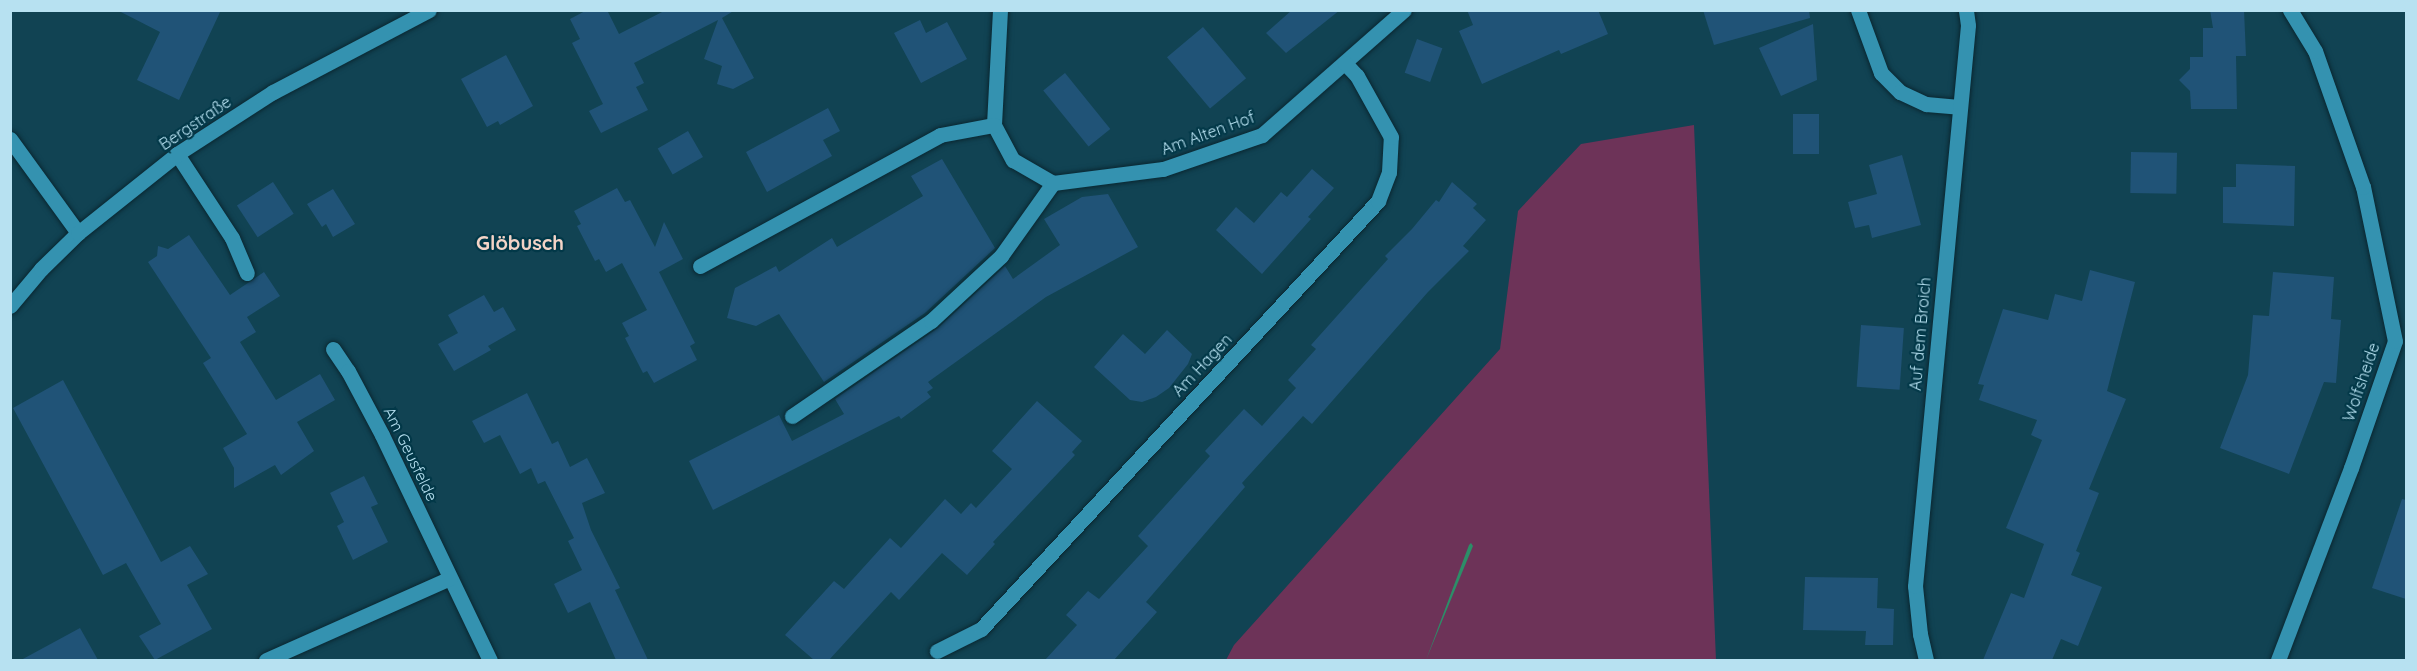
<!DOCTYPE html>
<meta charset="utf-8">
<style>
body{margin:0}
#map{position:relative;width:2417px;height:671px;overflow:hidden;background:#114353;font-family:Quicksand,sans-serif}
div>[style]{position:absolute}
.green>*{inset:0;background:#6d3358}
.water>*{inset:0;background:#2c8e68}
.building>*{inset:0;background:#205377;transform-origin:0 0}
.roads{filter:drop-shadow(0 0 2px #0a2731) drop-shadow(0 0 2px #0a2731)}
.service>*{height:15px;margin:-7.5px;padding:0 7.5px;transform-origin:7.5px;border-radius:7.5px;background:#3492b0}
.minor>*{height:15px;margin:-7.5px;padding:0 7.5px;transform-origin:7.5px;border-radius:7.5px;background:#3492b0}
.tertiary>*{height:15px;margin:-7.5px;padding:0 7.5px;transform-origin:7.5px;border-radius:7.5px;background:#3492b0}
span{translate:-50% -50%;white-space:nowrap;text-align:center;line-height:1.15;-webkit-text-stroke:4.5px #023848;paint-order:stroke}
.street-label{font-size:16px;color:#b7e1f1}
.quarter-label{font-size:20px;color:#f4d4c7;font-weight:700}
.frame{position:absolute;inset:0;border:12px solid #b7e1f1;pointer-events:none}
</style>
<div id="map">
<div class="green">
<i style="clip-path:polygon(1694px 125px,1716px 660px,1226px 660px,1234px 645px,1500px 349px,1518px 211px,1581px 144px)"></i>
</div>
<div class="water">
<i style="clip-path:polygon(1471px 543px,1473px 546px,1426px 660px,1469px 545px)"></i>
</div>
<div class="building">
<i style="clip-path:polygon(117px 10px,221px 10px,179px 100px,137px 80px,160px 32px)"></i>
<i style="clip-path:polygon(587px 10px,607px 10px,619px 34px,666px 10px,735px 10px,722px 18px,754px 78px,733px 89px,717px 84px,722px 66px,704px 59px,718px 20px,634px 63px,644px 83px,636px 87px,648px 110px,601px 133px,589px 111px,603px 104px,572px 43px,580px 39px,570px 19px)"></i>
<i style="clip-path:polygon(1292px 10px,1340px 10px,1286px 53px,1266px 33px)"></i>
<i style="clip-path:polygon(1467px 10px,1598px 10px,1608px 34px,1561px 54px,1559px 50px,1482px 84px,1459px 31px,1473px 25px)"></i>
<i style="clip-path:polygon(1703px 10px,1809px 10px,1810px 18px,1714px 45px)"></i>
<i style="clip-path:polygon(2210px 10px,2244px 10px,2246px 56px,2236px 56px,2237px 109px,2191px 109px,2190px 91px,2179px 80px,2190px 69px,2190px 57px,2203px 57px,2203px 28px,2213px 28px)"></i>
<i style="clip-path:polygon(920px 20px,926px 33px,947px 22px,967px 59px,921px 83px,894px 33px)"></i>
<i style="clip-path:polygon(1813px 24px,1817px 80px,1781px 96px,1759px 48px)"></i>
<i style="left:1203px;top:27px;width:67px;height:47px;rotate:50deg"></i>
<i style="left:1417px;top:39px;width:27px;height:36px;rotate:20deg"></i>
<i style="clip-path:polygon(506px 55px,533px 106px,500px 125px,498px 121px,487px 127px,461px 79px)"></i>
<i style="left:1065px;top:73px;width:72px;height:28px;rotate:51deg"></i>
<i style="clip-path:polygon(828px 108px,840px 131px,823px 140px,832px 156px,767px 192px,746px 152px)"></i>
<i style="left:1793px;top:114px;width:26px;height:40px"></i>
<i style="left:688px;top:131px;width:30px;height:35px;rotate:60deg"></i>
<i style="left:2131px;top:152px;width:46px;height:41px;rotate:1deg"></i>
<i style="clip-path:polygon(1902px 155px,1921px 225px,1872px 238px,1869px 225px,1855px 228px,1848px 202px,1877px 194px,1869px 165px)"></i>
<i style="clip-path:polygon(942px 159px,995px 248px,925px 313px,824px 382px,779px 314px,756px 326px,727px 318px,735px 288px,776px 266px,779px 272px,832px 238px,837px 247px,923px 196px,911px 176px)"></i>
<i style="clip-path:polygon(2236px 164px,2295px 166px,2294px 226px,2223px 223px,2223px 187px,2236px 187px)"></i>
<i style="clip-path:polygon(1312px 169px,1334px 188px,1308px 217px,1311px 219px,1262px 274px,1216px 230px,1236px 207px,1254px 223px,1281px 192px,1287px 197px)"></i>
<i style="left:273px;top:182px;width:38px;height:43px;rotate:57deg"></i>
<i style="clip-path:polygon(1452px 182px,1477px 204px,1473px 208px,1486px 220px,1463px 246px,1469px 251px,1428px 292px,1312px 424px,1303px 416px,1242px 483px,1245px 487px,1146px 602px,1157px 612px,1114px 660px,1045px 660px,1077px 625px,1066px 615px,1088px 591px,1099px 599px,1148px 546px,1138px 536px,1210px 456px,1205px 451px,1244px 409px,1262px 426px,1296px 388px,1288px 380px,1316px 349px,1311px 345px,1388px 259px,1385px 256px,1412px 229px,1436px 200px,1439px 202px)"></i>
<i style="clip-path:polygon(617px 188px,625px 202px,630px 200px,655px 247px,664px 222px,683px 259px,659px 272px,695px 343px,690px 346px,697px 360px,654px 383px,647px 371px,643px 373px,625px 338px,629px 336px,622px 323px,647px 310px,622px 263px,606px 272px,599px 259px,595px 261px,577px 226px,581px 224px,574px 211px)"></i>
<i style="clip-path:polygon(333px 189px,355px 224px,333px 237px,326px 224px,322px 227px,307px 204px)"></i>
<i style="clip-path:polygon(1108px 194px,1138px 247px,1046px 297px,928px 382px,933px 388px,927px 392px,931px 397px,901px 419px,899px 416px,713px 510px,689px 461px,779px 415px,792px 441px,844px 414px,835px 399px,938px 328px,1005px 266px,1013px 279px,1060px 245px,1044px 219px,1082px 197px)"></i>
<i style="clip-path:polygon(189px 235px,230px 295px,264px 272px,280px 296px,247px 317px,256px 332px,240px 342px,276px 400px,320px 374px,335px 400px,297px 422px,314px 451px,281px 475px,275px 465px,234px 488px,234px 468px,223px 448px,247px 434px,203px 363px,211px 358px,148px 262px,157px 256px,158px 246px,168px 249px)"></i>
<i style="clip-path:polygon(2090px 270px,2135px 282px,2107px 391px,2126px 399px,2089px 489px,2099px 493px,2076px 551px,2080px 553px,2071px 575px,2102px 587px,2078px 646px,2061px 639px,2052px 660px,1983px 660px,2011px 593px,2024px 598px,2044px 544px,2006px 528px,2042px 440px,2031px 435px,2037px 420px,1979px 400px,1984px 385px,1978px 384px,2003px 309px,2048px 320px,2055px 294px,2082px 301px)"></i>
<i style="clip-path:polygon(2273px 272px,2334px 277px,2331px 319px,2341px 320px,2336px 383px,2324px 382px,2289px 474px,2220px 448px,2248px 375px,2253px 315px,2269px 316px)"></i>
<i style="clip-path:polygon(484px 295px,494px 312px,503px 307px,516px 330px,488px 346px,491px 350px,454px 371px,438px 344px,458px 333px,448px 315px)"></i>
<i style="left:1861px;top:325px;width:43px;height:62px;rotate:4deg"></i>
<i style="clip-path:polygon(1167px 330px,1192px 354px,1188px 364px,1169px 388px,1156px 397px,1142px 402px,1130px 400px,1094px 367px,1123px 334px,1145px 354px)"></i>
<i style="clip-path:polygon(63px 380px,161px 562px,190px 546px,208px 574px,187px 585px,212px 629px,155px 660px,139px 636px,161px 624px,126px 563px,103px 575px,13px 408px)"></i>
<i style="clip-path:polygon(527px 393px,552px 444px,558px 441px,570px 467px,587px 458px,605px 493px,582px 503px,591px 530px,620px 588px,615px 590px,648px 660px,616px 660px,590px 602px,568px 613px,554px 584px,582px 570px,568px 541px,574px 538px,545px 481px,538px 484px,531px 468px,520px 474px,500px 435px,484px 443px,472px 421px)"></i>
<i style="clip-path:polygon(1037px 401px,1082px 441px,1072px 452px,1075px 455px,993px 542px,995px 544px,967px 575px,942px 553px,899px 600px,891px 592px,829px 660px,814px 660px,785px 635px,834px 581px,844px 589px,890px 538px,901px 548px,945px 499px,961px 514px,971px 503px,976px 508px,1012px 469px,992px 451px)"></i>
<i style="clip-path:polygon(364px 476px,378px 504px,371px 507px,388px 542px,353px 560px,337px 526px,344px 522px,330px 493px)"></i>
<i style="clip-path:polygon(2402px 499px,2406px 500px,2406px 599px,2372px 588px)"></i>
<i style="clip-path:polygon(1805px 577px,1878px 578px,1877px 608px,1894px 609px,1893px 645px,1865px 645px,1866px 631px,1803px 630px)"></i>
<i style="clip-path:polygon(80px 628px,98px 660px,21px 660px)"></i>
</div>
<div class="roads">
<div class="service">
<i style="left:177px;top:154px;width:100px;rotate:56.8deg"></i>
<i style="left:232px;top:238px;width:38px;rotate:67deg"></i>
<i style="left:792px;top:416px;width:168px;rotate:-34.4deg"></i>
<i style="left:931px;top:321px;width:96px;rotate:-42.9deg"></i>
<i style="left:1001px;top:256px;width:90px;rotate:-54.5deg"></i>
</div>
<div class="minor">
<i style="left:1000px;top:10px;width:115px;rotate:93deg"></i>
<i style="left:994px;top:125px;width:40px;rotate:62deg"></i>
<i style="left:1013px;top:160px;width:46px;rotate:29.9deg"></i>
<i style="left:1053px;top:183px;width:111px;rotate:-7.3deg"></i>
<i style="left:1163px;top:169px;width:105px;rotate:-19deg"></i>
<i style="left:1262px;top:135px;width:189px;rotate:-41.4deg"></i>
<i style="left:1858px;top:10px;width:67px;rotate:69.9deg"></i>
<i style="left:1881px;top:73px;width:27px;rotate:45deg"></i>
<i style="left:1900px;top:92px;width:29px;rotate:25deg"></i>
<i style="left:1926px;top:104px;width:33px;rotate:5deg"></i>
<i style="left:10px;top:139px;width:116px;rotate:54.1deg"></i>
<i style="left:700px;top:266px;width:273px;rotate:-28.6deg"></i>
<i style="left:940px;top:135px;width:55px;rotate:-10.5deg"></i>
<i style="left:333px;top:349px;width:27px;rotate:56deg"></i>
<i style="left:348px;top:371px;width:72px;rotate:62deg"></i>
<i style="left:382px;top:435px;width:250px;rotate:64.4deg"></i>
<i style="left:937px;top:651px;width:49px;rotate:-26.6deg"></i>
<i style="left:981px;top:629px;width:584px;rotate:-47.15deg"></i>
<i style="left:1378px;top:201px;width:31px;rotate:-69deg"></i>
<i style="left:1389px;top:172px;width:35px;rotate:-87deg"></i>
<i style="left:1391px;top:137px;width:70px;rotate:-119.1deg"></i>
<i style="left:1357px;top:76px;width:18px;rotate:-133deg"></i>
<i style="left:266px;top:660px;width:201px;rotate:-24deg"></i>
<i style="left:1926px;top:660px;width:27px;rotate:-103deg"></i>
<i style="left:1920px;top:634px;width:48px;rotate:-95.9deg"></i>
<i style="left:1915px;top:586px;width:563px;rotate:-84.6deg"></i>
<i style="left:1968px;top:25px;width:15px;rotate:-98deg"></i>
<i style="left:2278px;top:660px;width:205px;rotate:-69.2deg"></i>
<i style="left:2351px;top:468px;width:134px;rotate:-70.9deg"></i>
<i style="left:2395px;top:341px;width:157px;rotate:-101.7deg"></i>
<i style="left:2363px;top:187px;width:144px;rotate:-109.4deg"></i>
<i style="left:2315px;top:51px;width:48px;rotate:-121.4deg"></i>
</div>
<div class="tertiary">
<i style="left:10px;top:306px;width:48px;rotate:-50deg"></i>
<i style="left:41px;top:269px;width:52px;rotate:-44.2deg"></i>
<i style="left:78px;top:233px;width:127px;rotate:-38.6deg"></i>
<i style="left:177px;top:154px;width:114px;rotate:-32.9deg"></i>
<i style="left:273px;top:92px;width:176px;rotate:-27.7deg"></i>
</div>
</div>
<div class="street-label">
<span style="left:195px;top:123px;rotate:-34deg">Bergstraße</span>
<span style="left:1208px;top:133px;rotate:-20deg">Am Alten Hof</span>
<span style="left:1920px;top:334px;rotate:-85deg">Auf dem Broich</span>
<span style="left:1202px;top:365px;rotate:-47deg">Am Hagen</span>
<span style="left:2361px;top:382px;rotate:-71deg">Wolfsheide</span>
<span style="left:411px;top:454px;rotate:64deg">Am Geusfelde</span>
</div>
<div class="quarter-label">
<span style="left:520px;top:242px">Glöbusch</span>
</div>
<div class="frame"></div>
</div>
